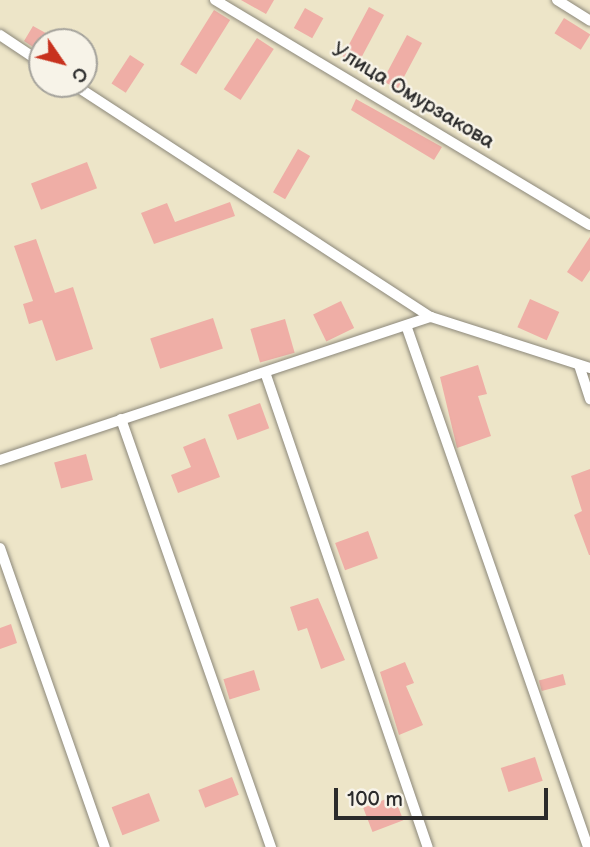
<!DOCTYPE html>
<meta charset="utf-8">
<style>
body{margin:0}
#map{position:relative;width:590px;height:847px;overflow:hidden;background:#ede5c8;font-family:"Balsamiq Sans",sans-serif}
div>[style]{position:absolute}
.building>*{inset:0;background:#efaea6;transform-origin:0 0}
.roads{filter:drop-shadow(0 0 2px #8c887a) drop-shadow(0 0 2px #8c887a)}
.street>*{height:10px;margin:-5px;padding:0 5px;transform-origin:5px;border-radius:5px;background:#fff}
span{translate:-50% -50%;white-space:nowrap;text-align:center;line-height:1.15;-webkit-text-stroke:5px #f7f3e8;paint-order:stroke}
.street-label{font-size:21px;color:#2b2b2b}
.north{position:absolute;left:28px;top:28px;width:70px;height:70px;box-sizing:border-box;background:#f7f3e8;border:2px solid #a5a39c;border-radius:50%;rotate:125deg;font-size:19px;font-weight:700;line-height:28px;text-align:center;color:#2b2b2b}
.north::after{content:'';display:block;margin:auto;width:24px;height:32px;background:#c8321e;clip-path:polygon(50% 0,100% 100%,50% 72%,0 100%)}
.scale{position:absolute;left:334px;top:788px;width:214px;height:32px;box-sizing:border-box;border:4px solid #2b2b2b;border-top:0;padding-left:9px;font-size:21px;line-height:24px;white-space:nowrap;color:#2b2b2b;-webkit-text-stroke:5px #f7f3e8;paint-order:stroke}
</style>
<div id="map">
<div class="building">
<i style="clip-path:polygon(241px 0,274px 0,266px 14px)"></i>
<i style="left:369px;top:7px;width:17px;height:57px;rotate:28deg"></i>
<i style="left:305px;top:8px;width:21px;height:23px;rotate:29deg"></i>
<i style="left:214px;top:10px;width:19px;height:64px;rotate:32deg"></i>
<i style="left:564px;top:18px;width:31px;height:18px;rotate:32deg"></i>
<i style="clip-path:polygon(33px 26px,62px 42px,42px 42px,39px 51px,24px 41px)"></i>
<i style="left:407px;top:35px;width:17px;height:52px;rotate:28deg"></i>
<i style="left:257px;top:38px;width:20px;height:61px;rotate:33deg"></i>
<i style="left:130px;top:55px;width:17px;height:34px;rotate:33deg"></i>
<i style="clip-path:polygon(356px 99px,442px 147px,434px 160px,351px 110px)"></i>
<i style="left:298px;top:149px;width:14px;height:50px;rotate:30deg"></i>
<i style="left:87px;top:162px;width:28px;height:60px;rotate:69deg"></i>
<i style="clip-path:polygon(230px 202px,235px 216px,154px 244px,141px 213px,167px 203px,175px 222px)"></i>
<i style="clip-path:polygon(590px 237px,590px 270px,582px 282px,567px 272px)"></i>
<i style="clip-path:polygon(36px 239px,55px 293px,73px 287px,93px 349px,56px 361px,42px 320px,29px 324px,23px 304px,33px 301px,14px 246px)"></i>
<i style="left:530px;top:299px;width:32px;height:31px;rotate:24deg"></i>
<i style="left:341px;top:301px;width:30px;height:31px;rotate:64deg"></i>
<i style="left:213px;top:318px;width:32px;height:66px;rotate:72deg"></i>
<i style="left:285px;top:319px;width:35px;height:36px;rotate:74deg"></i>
<i style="clip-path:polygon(478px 365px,487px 394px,478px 396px,491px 436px,457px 448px,440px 377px)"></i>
<i style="left:260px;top:403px;width:27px;height:34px;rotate:70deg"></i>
<i style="clip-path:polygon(205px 438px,220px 477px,178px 493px,171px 475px,191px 467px,183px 447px)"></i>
<i style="left:86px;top:454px;width:27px;height:33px;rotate:75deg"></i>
<i style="clip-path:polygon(590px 469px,590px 555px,589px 555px,574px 515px,582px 511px,571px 476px)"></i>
<i style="left:368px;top:531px;width:29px;height:35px;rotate:70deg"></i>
<i style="clip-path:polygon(318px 598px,345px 660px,321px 669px,307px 628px,298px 631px,290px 607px)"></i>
<i style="clip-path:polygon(11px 624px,17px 643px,0 649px,0 628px)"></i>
<i style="clip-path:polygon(405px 662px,414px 683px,406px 686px,423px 725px,399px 735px,380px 672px)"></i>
<i style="left:254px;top:670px;width:21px;height:32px;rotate:73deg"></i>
<i style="left:563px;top:674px;width:11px;height:25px;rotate:75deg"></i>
<i style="left:535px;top:757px;width:25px;height:36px;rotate:72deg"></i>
<i style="left:232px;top:777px;width:19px;height:36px;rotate:69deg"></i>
<i style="left:149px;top:793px;width:30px;height:40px;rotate:69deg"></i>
<i style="left:394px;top:796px;width:26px;height:33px;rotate:69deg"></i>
</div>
<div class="roads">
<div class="street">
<i style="left:215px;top:0;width:437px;rotate:31deg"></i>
<i style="left:557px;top:0;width:39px;rotate:32deg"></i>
<i style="left:0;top:35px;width:50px;rotate:33.7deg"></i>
<i style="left:73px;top:84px;width:427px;rotate:33.1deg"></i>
<i style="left:431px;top:317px;width:167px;rotate:17.8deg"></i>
<i style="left:407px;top:328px;width:550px;rotate:70.77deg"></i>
<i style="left:579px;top:365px;width:36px;rotate:72deg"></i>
<i style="left:266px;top:375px;width:499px;rotate:71.1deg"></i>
<i style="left:121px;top:419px;width:454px;rotate:70.7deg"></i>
<i style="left:0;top:460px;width:454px;rotate:-18.4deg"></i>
<i style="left:0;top:548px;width:317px;rotate:70.7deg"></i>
</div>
</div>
<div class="street-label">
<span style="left:413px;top:96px;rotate:31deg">Улица Омурзакова</span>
</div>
<div class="north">С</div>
<div class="scale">100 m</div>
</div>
